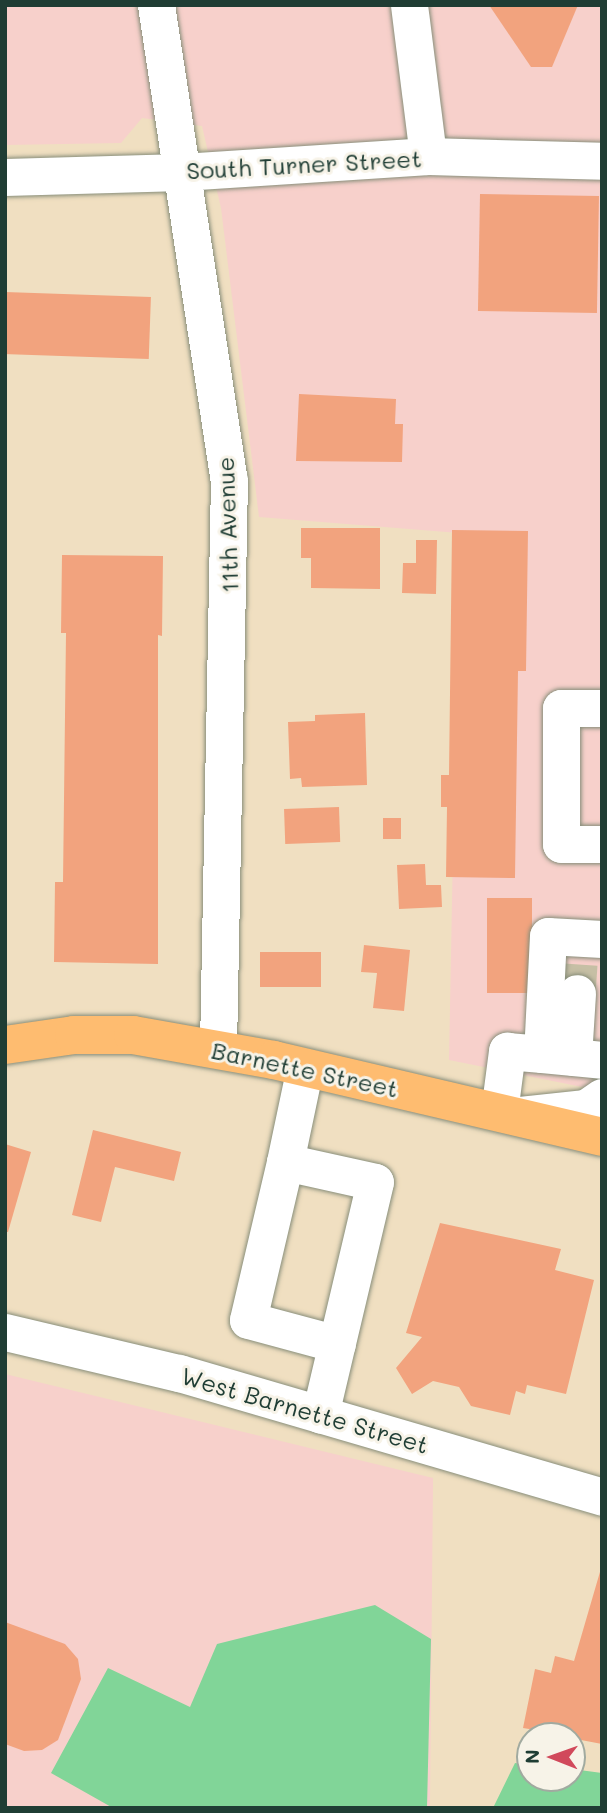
<!DOCTYPE html>
<style>
body{margin:0}
#map{position:relative;width:607px;height:1813px;overflow:hidden;background:#f0dfc1;font-family:Mali,sans-serif}
div>[style]{position:absolute}
.built>*{inset:0;background:#f7d0cb}
.green>*{inset:0;background:#81d598}
.building>*{inset:0;background:#f2a37e;transform-origin:0 0}
.minor-tunnel>*{height:37px;margin-top:-18.5px;transform-origin:0;background:repeating-linear-gradient(90deg,#c6bfa5 0 37px,transparent 0 55px)}
.roads{filter:drop-shadow(0 0 2px #888e7a) drop-shadow(0 0 2px #888e7a)}
.minor>*{height:37px;margin:-18.5px;padding:0 18.5px;transform-origin:18.5px;border-radius:18.5px;background:#fff}
.major>*{height:38px;margin:-19px;padding:0 19px;transform-origin:19px;border-radius:19px;background:#febc70}
span{translate:-50% -50%;white-space:nowrap;text-align:center;line-height:1.15;-webkit-text-stroke:6px #f7f3e8;paint-order:stroke}
.street-label{font-size:24px;color:#1f3d34}
.frame{position:absolute;inset:0;border:7px solid #1f3d34;pointer-events:none}
.north{position:absolute;left:516px;top:1722px;width:70px;height:70px;box-sizing:border-box;background:#f7f3e8;border:2px solid #a1aaa0;border-radius:50%;rotate:271deg;font-size:19px;font-weight:700;line-height:28px;text-align:center;color:#1f3d34}
.north::after{content:'';display:block;margin:auto;width:24px;height:32px;background:#d1495b;clip-path:polygon(50% 0,100% 100%,50% 72%,0 100%)}
</style>
<div id="map">
<div class="built">
<i style="clip-path:polygon(5px 5px,602px 5px,602px 1091px,449px 1060px,459px 533px,259px 517px,221px 208px,202px 126px,142px 118px,121px 143px,5px 145px)"></i>
<i style="clip-path:polygon(5px 1374px,433px 1478px,430px 1808px,5px 1808px)"></i>
</div>
<div class="green">
<i style="clip-path:polygon(375px 1605px,431px 1639px,427px 1808px,113px 1808px,51px 1773px,108px 1668px,190px 1707px,217px 1644px)"></i>
<i style="clip-path:polygon(515px 1763px,530px 1765px,530px 1778px,572px 1778px,572px 1769px,602px 1773px,602px 1808px,493px 1808px)"></i>
</div>
<div class="building">
<i style="clip-path:polygon(489px 5px,578px 5px,552px 67px,531px 67px)"></i>
<i style="left:480px;top:194px;width:119px;height:117px;rotate:1deg"></i>
<i style="left:5px;top:292px;width:146px;height:62px;rotate:2deg"></i>
<i style="clip-path:polygon(299px 394px,396px 399px,395px 424px,403px 424px,402px 462px,296px 461px)"></i>
<i style="clip-path:polygon(301px 528px,380px 528px,380px 589px,311px 588px,311px 558px,301px 558px)"></i>
<i style="clip-path:polygon(452px 530px,528px 531px,526px 671px,518px 671px,515px 878px,446px 877px,447px 807px,441px 807px,441px 775px,449px 775px)"></i>
<i style="clip-path:polygon(416px 540px,437px 540px,436px 594px,402px 593px,403px 563px,416px 563px)"></i>
<i style="clip-path:polygon(62px 555px,163px 556px,162px 636px,158px 635px,158px 964px,54px 962px,55px 882px,63px 882px,66px 633px,61px 633px)"></i>
<i style="clip-path:polygon(365px 713px,367px 785px,302px 787px,301px 778px,290px 779px,288px 722px,315px 721px,315px 715px)"></i>
<i style="left:339px;top:807px;width:35px;height:55px;rotate:88deg"></i>
<i style="left:383px;top:818px;width:18px;height:21px"></i>
<i style="clip-path:polygon(425px 864px,426px 885px,441px 885px,442px 907px,399px 909px,397px 865px)"></i>
<i style="left:487px;top:898px;width:45px;height:95px"></i>
<i style="clip-path:polygon(364px 945px,410px 950px,404px 1011px,373px 1008px,377px 973px,361px 972px)"></i>
<i style="left:260px;top:952px;width:61px;height:35px"></i>
<i style="clip-path:polygon(93px 1130px,181px 1152px,174px 1181px,115px 1167px,101px 1222px,72px 1215px)"></i>
<i style="clip-path:polygon(5px 1144px,31px 1152px,8px 1232px,5px 1232px)"></i>
<i style="clip-path:polygon(440px 1223px,561px 1249px,555px 1270px,594px 1280px,566px 1394px,527px 1385px,525px 1394px,516px 1391px,510px 1415px,471px 1406px,459px 1387px,433px 1381px,412px 1394px,396px 1368px,422px 1337px,406px 1333px)"></i>
<i style="clip-path:polygon(602px 1565px,602px 1744px,581px 1740px,578px 1753px,572px 1752px,572px 1736px,523px 1728px,535px 1669px,551px 1673px,555px 1656px,574px 1661px)"></i>
<i style="clip-path:polygon(5px 1622px,65px 1644px,78px 1659px,81px 1679px,58px 1740px,42px 1750px,24px 1751px,5px 1744px)"></i>
</div>
<div class="minor-tunnel">
<i style="left:577px;top:993px;width:29px;rotate:-86deg"></i>
</div>
<div class="roads">
<div class="minor">
<i style="left:156px;top:5px;width:481px;rotate:81.3deg"></i>
<i style="left:229px;top:480px;width:569px;rotate:91.11deg"></i>
<i style="left:409px;top:5px;width:152px;rotate:82.8deg"></i>
<i style="left:5px;top:177px;width:177px;rotate:-1.6deg"></i>
<i style="left:182px;top:172px;width:247px;rotate:-3.7deg"></i>
<i style="left:428px;top:156px;width:174px;rotate:1.6deg"></i>
<i style="left:602px;top:708px;width:41px;rotate:180deg"></i>
<i style="left:561px;top:708px;width:136px;rotate:90deg"></i>
<i style="left:561px;top:844px;width:41px"></i>
<i style="left:602px;top:939px;width:54px;rotate:-176.8deg"></i>
<i style="left:548px;top:936px;width:118px;rotate:92.9deg"></i>
<i style="left:542px;top:1054px;width:60px;rotate:5.7deg"></i>
<i style="left:573px;top:1057px;width:64px;rotate:-86.4deg"></i>
<i style="left:305px;top:1067px;width:97px;rotate:101.9deg"></i>
<i style="left:285px;top:1162px;width:92px;rotate:12.5deg"></i>
<i style="left:375px;top:1182px;width:239px;rotate:103.3deg"></i>
<i style="left:499px;top:1112px;width:62px;rotate:-82.5deg"></i>
<i style="left:507px;top:1051px;width:35px;rotate:5deg"></i>
<i style="left:520px;top:1115px;width:66px;rotate:-6.1deg"></i>
<i style="left:586px;top:1108px;width:19px;rotate:-35deg"></i>
<i style="left:285px;top:1162px;width:162px;rotate:103.2deg"></i>
<i style="left:248px;top:1320px;width:92px;rotate:15.1deg"></i>
<i style="left:5px;top:1332px;width:179px;rotate:13.3deg"></i>
<i style="left:179px;top:1373px;width:441px;rotate:16.3deg"></i>
</div>
<div class="major">
<i style="left:5px;top:1045px;width:70px;rotate:-8.2deg"></i>
<i style="left:74px;top:1035px;width:59px"></i>
<i style="left:133px;top:1035px;width:143px;rotate:10.1deg"></i>
<i style="left:274px;top:1060px;width:337px;rotate:13.2deg"></i>
</div>
</div>
<div class="street-label">
<span style="left:304px;top:164px;rotate:-3deg">South Turner Street</span>
<span style="left:227px;top:525px;rotate:-92deg">11th Avenue</span>
<span style="left:305px;top:1069px;rotate:12deg">Barnette Street</span>
<span style="left:305px;top:1410px;rotate:16deg">West Barnette Street</span>
</div>
<div class="frame"></div>
<div class="north">N</div>
</div>
